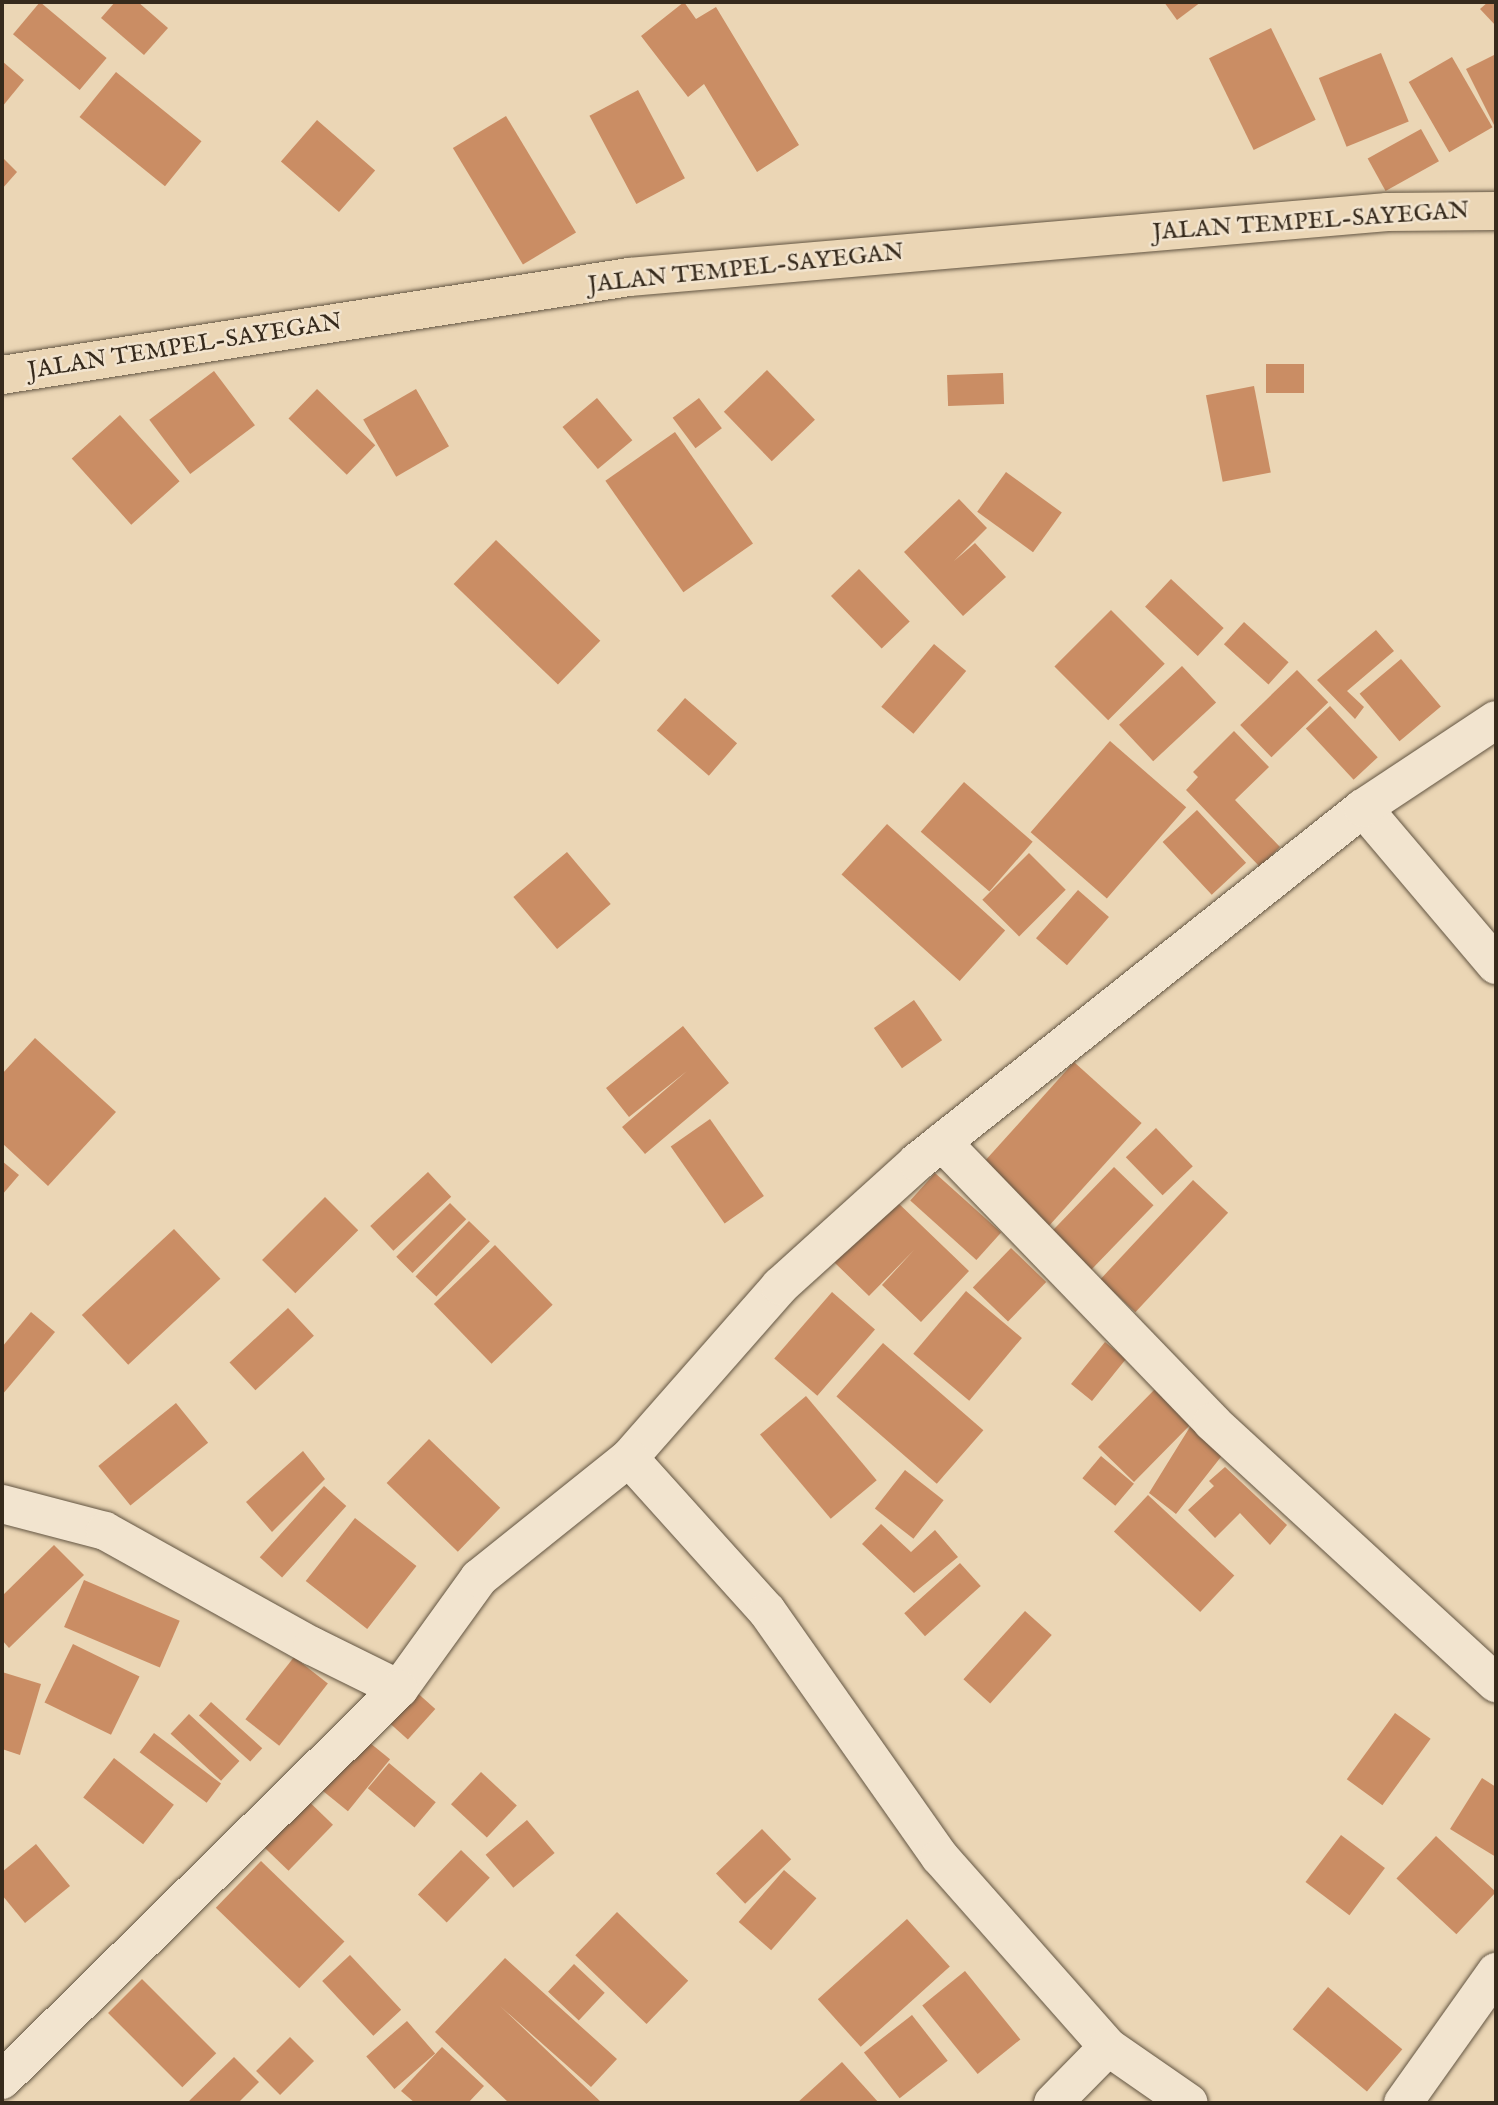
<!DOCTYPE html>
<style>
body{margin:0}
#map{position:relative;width:1498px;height:2105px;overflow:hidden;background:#ebd6b5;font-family:"IM FELL English",serif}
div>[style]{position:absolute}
.building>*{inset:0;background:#ca8d64;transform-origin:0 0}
.roads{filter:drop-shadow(0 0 2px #635542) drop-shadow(0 0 2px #635542)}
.minor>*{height:38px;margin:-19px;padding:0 19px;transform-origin:19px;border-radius:19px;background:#f2e4cf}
.major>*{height:38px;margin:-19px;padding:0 19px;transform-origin:19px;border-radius:19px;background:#ebd6b5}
span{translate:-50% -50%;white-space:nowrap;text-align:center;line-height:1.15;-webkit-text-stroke:5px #f2e4cf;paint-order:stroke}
.street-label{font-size:24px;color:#362a1c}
.frame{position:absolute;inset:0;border:4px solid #362a1c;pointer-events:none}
</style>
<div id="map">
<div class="building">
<i style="left:40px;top:2px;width:87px;height:42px;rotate:40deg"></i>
<i style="clip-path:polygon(115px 2px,138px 2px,168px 28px,144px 55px,101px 18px)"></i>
<i style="clip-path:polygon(684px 2px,696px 19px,716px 7px,799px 145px,757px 172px,704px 84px,688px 97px,641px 36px)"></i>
<i style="clip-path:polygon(1164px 2px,1201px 2px,1177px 20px)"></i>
<i style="clip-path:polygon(1488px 2px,1496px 2px,1496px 26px,1480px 9px)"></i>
<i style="left:1271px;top:28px;width:102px;height:69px;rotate:64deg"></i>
<i style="left:1381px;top:53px;width:74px;height:67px;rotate:68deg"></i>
<i style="clip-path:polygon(1496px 54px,1496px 129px,1466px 69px)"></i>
<i style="left:1452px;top:57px;width:81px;height:50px;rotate:60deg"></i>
<i style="clip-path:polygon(2px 61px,24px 80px,2px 107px)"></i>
<i style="left:116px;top:72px;width:110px;height:58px;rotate:39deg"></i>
<i style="left:638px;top:90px;width:100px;height:55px;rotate:62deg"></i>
<i style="left:506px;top:116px;width:136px;height:62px;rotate:59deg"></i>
<i style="left:317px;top:120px;width:77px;height:55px;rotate:41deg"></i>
<i style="left:1421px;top:129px;width:37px;height:61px;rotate:61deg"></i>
<i style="clip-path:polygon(2px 157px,17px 172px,2px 189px)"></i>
<i style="left:1304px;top:364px;width:29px;height:38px;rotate:90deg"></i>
<i style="left:767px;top:370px;width:69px;height:60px;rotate:46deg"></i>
<i style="left:214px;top:371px;width:68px;height:81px;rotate:53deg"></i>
<i style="left:1003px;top:373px;width:31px;height:56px;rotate:88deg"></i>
<i style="left:1254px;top:386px;width:88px;height:49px;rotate:79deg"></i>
<i style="left:317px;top:389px;width:81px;height:41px;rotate:44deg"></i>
<i style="left:416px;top:389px;width:66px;height:61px;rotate:60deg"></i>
<i style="left:597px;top:398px;width:55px;height:45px;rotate:50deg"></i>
<i style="left:699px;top:398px;width:38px;height:33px;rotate:53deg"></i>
<i style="left:120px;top:415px;width:89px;height:65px;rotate:48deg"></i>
<i style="left:675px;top:432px;width:136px;height:85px;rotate:55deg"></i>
<i style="left:1006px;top:472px;width:69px;height:49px;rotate:36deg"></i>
<i style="clip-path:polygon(959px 499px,987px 528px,954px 561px,975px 543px,1006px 577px,963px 616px,904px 552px)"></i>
<i style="left:496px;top:540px;width:145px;height:61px;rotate:44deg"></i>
<i style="left:859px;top:569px;width:73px;height:39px;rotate:46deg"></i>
<i style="left:1171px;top:579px;width:72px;height:38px;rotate:43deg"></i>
<i style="left:1111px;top:610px;width:76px;height:80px;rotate:45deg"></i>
<i style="left:1244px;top:622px;width:60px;height:30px;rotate:42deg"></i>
<i style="clip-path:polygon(1376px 630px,1394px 651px,1347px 691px,1364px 707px,1355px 719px,1317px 680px)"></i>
<i style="left:934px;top:644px;width:42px;height:82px;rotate:40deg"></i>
<i style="left:1401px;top:659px;width:62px;height:54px;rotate:50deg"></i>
<i style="left:1182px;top:666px;width:50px;height:86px;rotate:47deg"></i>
<i style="left:1297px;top:670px;width:45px;height:79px;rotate:46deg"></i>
<i style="left:685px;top:698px;width:69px;height:43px;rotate:41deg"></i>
<i style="left:1330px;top:706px;width:70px;height:33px;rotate:47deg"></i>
<i style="clip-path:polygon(1234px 731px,1269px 767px,1235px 800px,1280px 847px,1260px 867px,1186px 790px,1198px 777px,1193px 772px)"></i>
<i style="left:1110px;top:741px;width:101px;height:121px;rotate:41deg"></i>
<i style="left:964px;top:782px;width:91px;height:66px;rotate:41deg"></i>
<i style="left:1197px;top:810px;width:72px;height:47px;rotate:47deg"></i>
<i style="left:887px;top:824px;width:159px;height:68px;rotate:42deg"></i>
<i style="left:567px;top:852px;width:68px;height:70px;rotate:50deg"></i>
<i style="left:1029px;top:853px;width:52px;height:66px;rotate:45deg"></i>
<i style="left:1078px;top:890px;width:41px;height:64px;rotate:41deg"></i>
<i style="left:914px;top:1000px;width:49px;height:49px;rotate:55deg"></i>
<i style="clip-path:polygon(683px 1026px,729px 1083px,645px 1154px,622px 1127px,687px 1071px,629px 1117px,606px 1088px)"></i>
<i style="clip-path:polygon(35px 1038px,116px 1112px,48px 1186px,2px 1143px,2px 1074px)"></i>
<i style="left:1074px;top:1062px;width:91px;height:142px;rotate:42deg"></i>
<i style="left:710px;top:1119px;width:94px;height:48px;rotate:55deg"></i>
<i style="left:1156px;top:1128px;width:53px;height:42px;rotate:46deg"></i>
<i style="clip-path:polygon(2px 1161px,19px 1175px,2px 1195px)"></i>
<i style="left:1114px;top:1167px;width:55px;height:96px;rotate:44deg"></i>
<i style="left:428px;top:1172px;width:34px;height:79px;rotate:47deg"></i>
<i style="left:935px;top:1173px;width:89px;height:37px;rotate:42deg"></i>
<i style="left:1193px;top:1180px;width:48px;height:136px;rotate:43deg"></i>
<i style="left:325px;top:1197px;width:47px;height:89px;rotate:45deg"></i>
<i style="clip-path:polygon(895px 1200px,969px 1271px,921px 1322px,882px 1285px,914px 1250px,869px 1296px,834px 1262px)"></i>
<i style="left:450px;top:1203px;width:23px;height:76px;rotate:45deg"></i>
<i style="left:469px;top:1221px;width:29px;height:77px;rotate:44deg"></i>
<i style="left:174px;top:1229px;width:68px;height:126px;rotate:47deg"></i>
<i style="left:495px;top:1245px;width:83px;height:85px;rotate:46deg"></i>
<i style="left:1011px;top:1248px;width:49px;height:55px;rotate:44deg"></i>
<i style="left:966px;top:1291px;width:73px;height:82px;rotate:40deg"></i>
<i style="left:832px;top:1292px;width:57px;height:88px;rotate:41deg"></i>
<i style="left:288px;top:1308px;width:38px;height:80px;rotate:47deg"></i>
<i style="clip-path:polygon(31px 1312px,55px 1332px,2px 1395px,2px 1347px)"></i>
<i style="left:1105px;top:1342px;width:27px;height:54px;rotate:39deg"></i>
<i style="left:883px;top:1343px;width:133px;height:71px;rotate:41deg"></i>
<i style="clip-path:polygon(1157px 1387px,1193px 1422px,1224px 1453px,1176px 1514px,1149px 1493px,1193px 1422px,1134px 1482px,1098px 1447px)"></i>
<i style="left:806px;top:1396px;width:110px;height:60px;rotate:50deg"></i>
<i style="left:176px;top:1403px;width:51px;height:100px;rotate:51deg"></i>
<i style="left:429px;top:1439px;width:99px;height:61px;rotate:44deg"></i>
<i style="clip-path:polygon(303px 1451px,325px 1479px,272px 1532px,246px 1502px)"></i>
<i style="left:1101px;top:1456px;width:43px;height:29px;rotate:40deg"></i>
<i style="clip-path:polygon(1225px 1467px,1287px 1525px,1270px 1545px,1240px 1513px,1215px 1538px,1188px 1510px,1214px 1486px,1209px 1481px)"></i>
<i style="left:905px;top:1470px;width:49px;height:49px;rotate:38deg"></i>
<i style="left:324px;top:1486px;width:30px;height:96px;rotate:42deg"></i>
<i style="left:1148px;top:1495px;width:118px;height:50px;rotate:43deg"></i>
<i style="left:355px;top:1518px;width:78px;height:80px;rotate:38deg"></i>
<i style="clip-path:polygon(881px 1524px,911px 1552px,935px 1530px,958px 1557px,914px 1593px,862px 1544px)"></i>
<i style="clip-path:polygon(54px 1545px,84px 1575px,9px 1648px,2px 1640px,2px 1596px)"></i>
<i style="left:960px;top:1563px;width:31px;height:75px;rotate:48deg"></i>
<i style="left:84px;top:1580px;width:104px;height:51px;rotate:23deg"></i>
<i style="left:1025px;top:1611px;width:36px;height:92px;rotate:42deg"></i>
<i style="left:73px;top:1644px;width:74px;height:65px;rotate:26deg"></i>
<i style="left:294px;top:1657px;width:43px;height:79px;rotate:38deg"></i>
<i style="clip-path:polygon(2px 1672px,41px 1684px,20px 1755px,2px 1749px)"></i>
<i style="left:413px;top:1689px;width:30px;height:41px;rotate:42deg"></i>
<i style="left:211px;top:1702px;width:69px;height:18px;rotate:42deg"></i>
<i style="left:1395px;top:1713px;width:44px;height:82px;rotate:36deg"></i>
<i style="left:189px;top:1714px;width:69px;height:27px;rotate:43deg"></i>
<i style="left:154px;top:1733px;width:84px;height:24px;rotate:37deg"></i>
<i style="left:359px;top:1734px;width:40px;height:67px;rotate:39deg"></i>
<i style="left:114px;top:1758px;width:76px;height:50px;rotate:38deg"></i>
<i style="left:389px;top:1763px;width:61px;height:33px;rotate:40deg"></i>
<i style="left:481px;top:1772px;width:49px;height:44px;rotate:43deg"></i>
<i style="clip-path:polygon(1482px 1778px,1496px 1787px,1496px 1857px,1450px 1829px)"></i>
<i style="left:297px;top:1790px;width:50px;height:64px;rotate:44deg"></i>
<i style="left:527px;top:1820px;width:43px;height:54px;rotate:50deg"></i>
<i style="left:762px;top:1829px;width:42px;height:64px;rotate:46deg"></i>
<i style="left:1341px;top:1835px;width:55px;height:59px;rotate:37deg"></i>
<i style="left:1436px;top:1836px;width:82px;height:58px;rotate:43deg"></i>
<i style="clip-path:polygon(36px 1844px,70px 1886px,25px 1923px,2px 1895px,2px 1872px)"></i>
<i style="left:461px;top:1850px;width:40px;height:62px;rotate:44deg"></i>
<i style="left:261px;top:1861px;width:116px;height:65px;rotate:44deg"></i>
<i style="left:784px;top:1870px;width:43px;height:69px;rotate:41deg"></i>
<i style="left:617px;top:1912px;width:99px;height:60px;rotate:44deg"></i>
<i style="left:907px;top:1919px;width:64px;height:120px;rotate:48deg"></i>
<i style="left:350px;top:1955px;width:75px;height:38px;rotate:47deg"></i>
<i style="clip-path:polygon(505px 1958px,617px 2059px,591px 2087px,500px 2006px,602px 2103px,509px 2103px,435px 2032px)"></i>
<i style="left:574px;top:1964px;width:42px;height:38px;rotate:43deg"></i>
<i style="left:965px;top:1971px;width:88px;height:55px;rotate:51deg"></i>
<i style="left:142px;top:1979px;width:105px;height:48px;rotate:45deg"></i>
<i style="left:1328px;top:1987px;width:97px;height:55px;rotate:40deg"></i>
<i style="left:912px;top:2015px;width:58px;height:61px;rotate:52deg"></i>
<i style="left:407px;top:2021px;width:43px;height:54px;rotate:49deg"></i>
<i style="left:290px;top:2037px;width:34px;height:48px;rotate:45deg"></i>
<i style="clip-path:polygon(442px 2047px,484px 2086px,468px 2103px,415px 2103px,401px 2091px)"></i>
<i style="clip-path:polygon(234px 2057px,259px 2082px,238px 2103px,187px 2103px)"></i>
<i style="clip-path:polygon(842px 2062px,879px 2103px,797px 2103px)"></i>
</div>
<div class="roads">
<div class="minor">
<i style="left:1363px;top:808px;width:206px;rotate:49.7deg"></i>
<i style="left:942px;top:1142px;width:389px;rotate:46deg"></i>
<i style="left:1212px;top:1422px;width:386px;rotate:42.6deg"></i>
<i style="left:629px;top:1458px;width:229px;rotate:-48.7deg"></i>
<i style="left:780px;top:1286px;width:185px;rotate:-42.1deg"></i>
<i style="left:917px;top:1162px;width:569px;rotate:-38.44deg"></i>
<i style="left:1363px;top:808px;width:159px;rotate:-33.5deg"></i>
<i style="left:2px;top:1504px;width:106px;rotate:14.7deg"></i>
<i style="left:105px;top:1531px;width:237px;rotate:29.1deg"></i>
<i style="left:312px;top:1646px;width:97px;rotate:26.3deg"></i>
<i style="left:399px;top:1689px;width:137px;rotate:-54.2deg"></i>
<i style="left:479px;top:1578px;width:192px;rotate:-38.7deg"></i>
<i style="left:629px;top:1458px;width:206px;rotate:48deg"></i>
<i style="left:767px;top:1611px;width:301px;rotate:54.9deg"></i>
<i style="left:940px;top:1857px;width:254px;rotate:48.5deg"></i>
<i style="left:1108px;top:2047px;width:98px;rotate:34.7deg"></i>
<i style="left:2px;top:2080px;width:557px;rotate:-44.56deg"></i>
<i style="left:1053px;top:2103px;width:78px;rotate:-45.5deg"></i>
<i style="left:1403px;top:2103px;width:161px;rotate:-54.6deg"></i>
</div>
<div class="major">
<i style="left:2px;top:375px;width:635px;rotate:-8.88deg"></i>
<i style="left:629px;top:277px;width:761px;rotate:-4.9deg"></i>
<i style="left:1387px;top:212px;width:109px;rotate:-0.5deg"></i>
</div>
</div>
<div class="street-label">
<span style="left:1311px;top:222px;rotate:-4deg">JALAN TEMPEL-SAYEGAN</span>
<span style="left:746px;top:269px;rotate:-6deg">JALAN TEMPEL-SAYEGAN</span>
<span style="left:185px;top:347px;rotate:-9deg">JALAN TEMPEL-SAYEGAN</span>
</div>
<div class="frame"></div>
</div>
